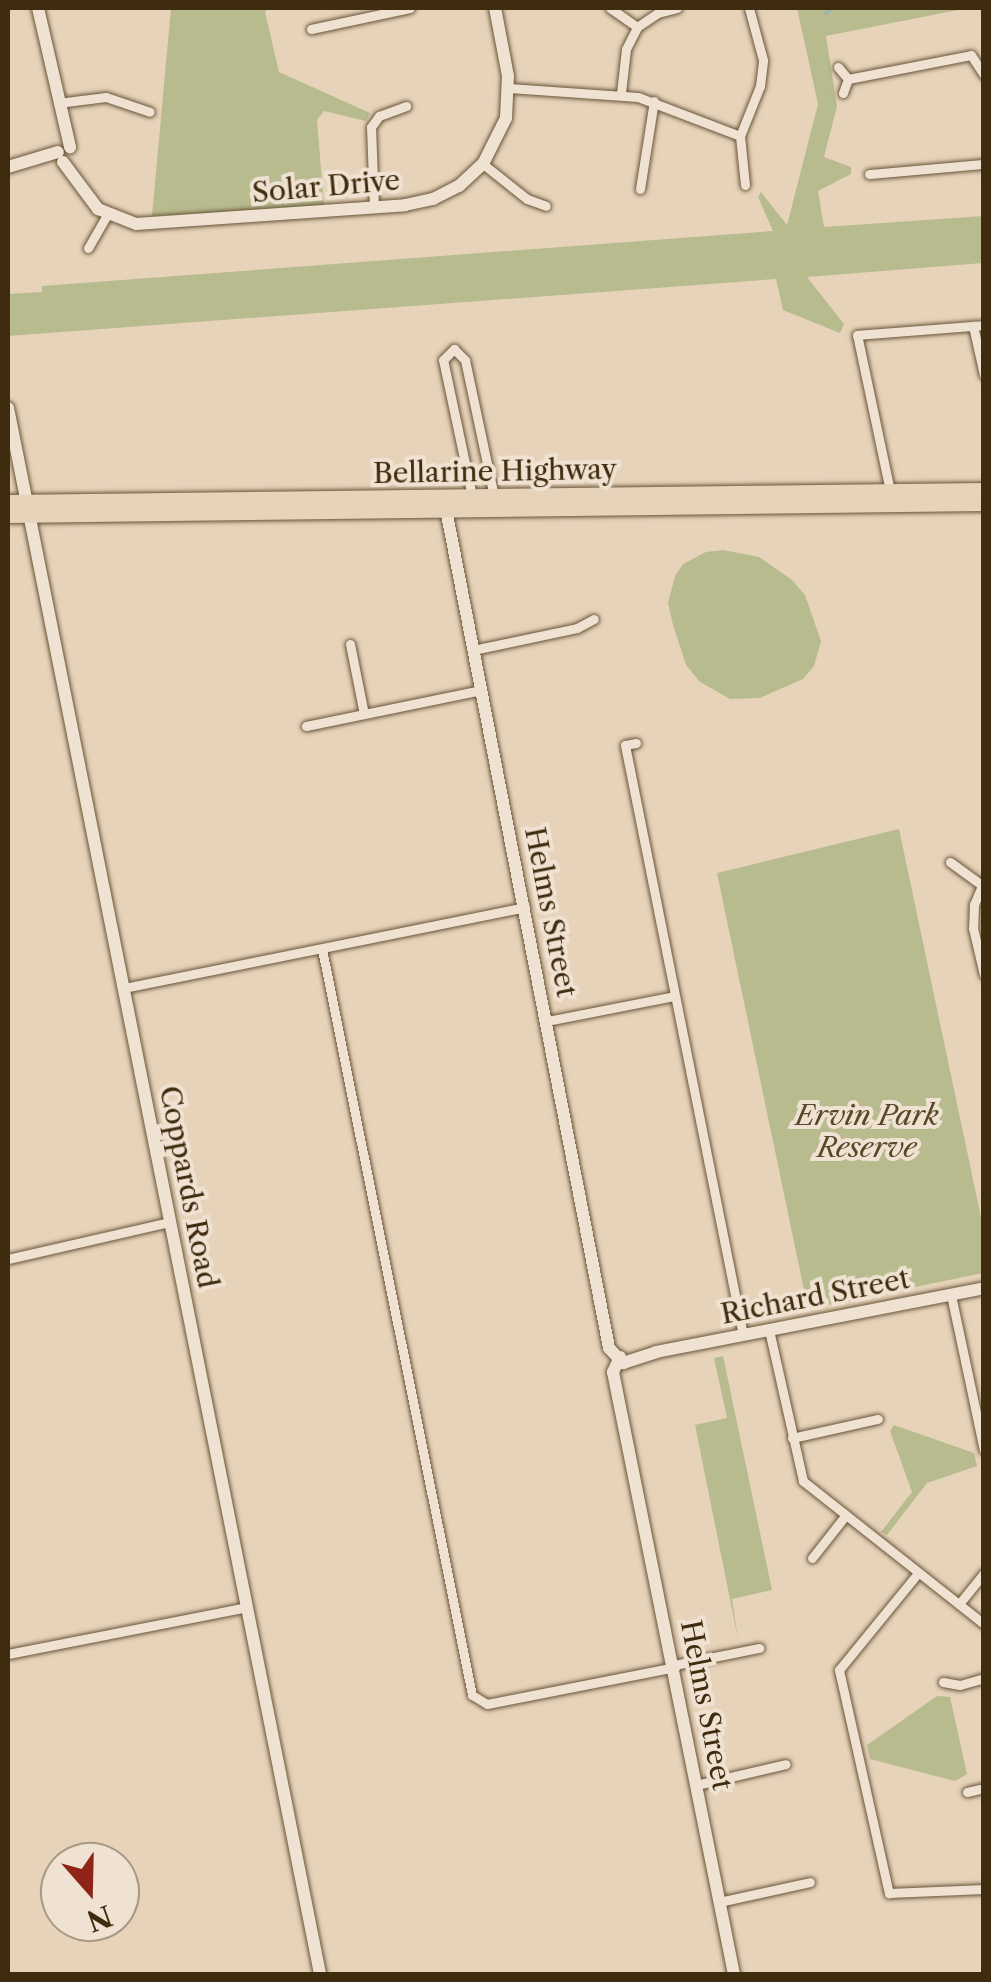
<!DOCTYPE html>
<style>
body{margin:0}
#map{position:relative;width:991px;height:1982px;overflow:hidden;background:#e6d3ba;font-family:"Libre Caslon Text",serif}
div>[style]{position:absolute}
.green>*{inset:0;background:#b8bb8d}
.stream>*{height:2.5px;margin:-1.25px;padding:0 1.25px;transform-origin:1.25px;border-radius:1.25px;background:#97b7b4}
.roads{filter:drop-shadow(0 0 2px #695538) drop-shadow(0 0 2px #695538)}
.street>*{height:9px;margin:-4.5px;padding:0 4.5px;transform-origin:4.5px;border-radius:4.5px;background:#efe2d2}
.secondary>*{height:12px;margin:-6px;padding:0 6px;transform-origin:6px;border-radius:6px;background:#efe2d2}
.highway>*{height:15px;margin:-7.5px;padding:0 7.5px;transform-origin:7.5px;border-radius:7.5px;background:#e6d3ba}
span{translate:-50% -50%;white-space:nowrap;text-align:center;line-height:1.15;-webkit-text-stroke:8px #efe2d2;paint-order:stroke}
.street-label{font-size:28px;color:#3f2b0d}
.park-label{font-size:28px;color:#574827;font-style:italic}
.frame{position:absolute;inset:0;border:10px solid #3f2b0d;pointer-events:none}
.north{position:absolute;left:40px;top:1842px;width:100px;height:100px;box-sizing:border-box;background:#efe2d2;border:2px solid #a99983;border-radius:50%;rotate:160deg;font-size:28px;font-weight:700;line-height:40px;text-align:center;color:#3f2b0d}
.north::after{content:'';display:block;margin:auto;width:35px;height:45px;background:#8f2418;clip-path:polygon(50% 0,100% 100%,50% 72%,0 100%)}
</style>
<div id="map">
<div class="green">
<i style="clip-path:polygon(171px 8px,268px 8px,265px 12px,279px 72px,370px 113px,366px 121px,324px 111px,317px 120px,324px 206px,152px 216px)"></i>
<i style="clip-path:polygon(797px 8px,968px 8px,826px 36px,837px 106px,824px 157px,851px 167px,851px 174px,818px 191px,824px 227px,984px 216px,983px 263px,807px 277px,844px 324px,840px 333px,783px 310px,776px 279px,8px 336px,8px 294px,42px 292px,42px 286px,773px 231px,758px 197px,761px 192px,787px 225px,818px 104px)"></i>
<i style="clip-path:polygon(723px 550px,759px 557px,792px 580px,805px 595px,821px 641px,814px 666px,803px 679px,760px 698px,730px 699px,700px 682px,686px 665px,673px 625px,668px 603px,675px 576px,683px 564px,706px 552px)"></i>
<i style="clip-path:polygon(899px 829px,983px 1227px,983px 1273px,808px 1309px,717px 873px)"></i>
<i style="clip-path:polygon(723px 1356px,772px 1590px,732px 1599px,738px 1639px,695px 1425px,727px 1418px,714px 1358px)"></i>
<i style="clip-path:polygon(894px 1425px,974px 1453px,977px 1466px,927px 1483px,887px 1535px,881px 1532px,912px 1492px,890px 1431px)"></i>
<i style="clip-path:polygon(937px 1696px,950px 1697px,967px 1774px,955px 1781px,870px 1759px,867px 1745px)"></i>
</div>
<div class="stream">
<i style="left:825px;top:13px;width:8px;rotate:-40deg"></i>
</div>
<div class="roads">
<div class="street">
<i style="left:610px;top:8px;width:33px;rotate:35deg"></i>
<i style="left:311px;top:29px;width:101px;rotate:-12deg"></i>
<i style="left:838px;top:67px;width:16px;rotate:50deg"></i>
<i style="left:848px;top:79px;width:15px;rotate:110deg"></i>
<i style="left:848px;top:79px;width:125px;rotate:-11deg"></i>
<i style="left:971px;top:55px;width:24px;rotate:57deg"></i>
<i style="left:509px;top:88px;width:129px;rotate:4deg"></i>
<i style="left:638px;top:97px;width:109px;rotate:20.9deg"></i>
<i style="left:621px;top:93px;width:44px;rotate:-83.5deg"></i>
<i style="left:626px;top:49px;width:25px;rotate:-63deg"></i>
<i style="left:637px;top:27px;width:25px;rotate:-34deg"></i>
<i style="left:658px;top:13px;width:20px;rotate:-15deg"></i>
<i style="left:58px;top:103px;width:48px;rotate:-7.1deg"></i>
<i style="left:106px;top:97px;width:46px;rotate:18.8deg"></i>
<i style="left:483px;top:164px;width:56px;rotate:38.5deg"></i>
<i style="left:527px;top:199px;width:20px;rotate:20deg"></i>
<i style="left:869px;top:174px;width:115px;rotate:-5deg"></i>
<i style="left:745px;top:185px;width:49px;rotate:-95.8deg"></i>
<i style="left:740px;top:136px;width:54px;rotate:-68.2deg"></i>
<i style="left:760px;top:86px;width:26px;rotate:-83deg"></i>
<i style="left:763px;top:60px;width:54px;rotate:-105.1deg"></i>
<i style="left:640px;top:189px;width:89px;rotate:-81deg"></i>
<i style="left:374px;top:208px;width:81px;rotate:-92.1deg"></i>
<i style="left:371px;top:127px;width:14px;rotate:-54deg"></i>
<i style="left:379px;top:116px;width:29px;rotate:-20deg"></i>
<i style="left:88px;top:248px;width:38px;rotate:-60deg"></i>
<i style="left:973px;top:326px;width:50px;rotate:77.3deg"></i>
<i style="left:890px;top:491px;width:159px;rotate:-101.9deg"></i>
<i style="left:857px;top:335px;width:127px;rotate:-4.5deg"></i>
<i style="left:472px;top:496px;width:139px;rotate:-102deg"></i>
<i style="left:443px;top:360px;width:16px;rotate:-45deg"></i>
<i style="left:454px;top:349px;width:16px;rotate:45deg"></i>
<i style="left:465px;top:360px;width:139px;rotate:78deg"></i>
<i style="left:350px;top:644px;width:71px;rotate:78.7deg"></i>
<i style="left:473px;top:650px;width:106px;rotate:-11.9deg"></i>
<i style="left:577px;top:628px;width:19px;rotate:-28deg"></i>
<i style="left:306px;top:726px;width:179px;rotate:-11.6deg"></i>
<i style="left:636px;top:743px;width:11px;rotate:170deg"></i>
<i style="left:625px;top:745px;width:602px;rotate:78.69deg"></i>
<i style="left:950px;top:862px;width:37px;rotate:36deg"></i>
<i style="left:984px;top:881px;width:25px;rotate:113deg"></i>
<i style="left:974px;top:904px;width:24px;rotate:92deg"></i>
<i style="left:973px;top:928px;width:48px;rotate:76.8deg"></i>
<i style="left:322px;top:949px;width:761px;rotate:78.63deg"></i>
<i style="left:472px;top:1695px;width:17px;rotate:31deg"></i>
<i style="left:487px;top:1704px;width:192px;rotate:-11.1deg"></i>
<i style="left:124px;top:988px;width:409px;rotate:-11.4deg"></i>
<i style="left:547px;top:1021px;width:130px;rotate:-11.1deg"></i>
<i style="left:8px;top:1259px;width:166px;rotate:-12.9deg"></i>
<i style="left:951px;top:1295px;width:158px;rotate:78deg"></i>
<i style="left:769px;top:1330px;width:155px;rotate:77.3deg"></i>
<i style="left:803px;top:1481px;width:231px;rotate:38.3deg"></i>
<i style="left:792px;top:1438px;width:88px;rotate:-12.5deg"></i>
<i style="left:812px;top:1558px;width:53px;rotate:-51.8deg"></i>
<i style="left:918px;top:1573px;width:125px;rotate:129.2deg"></i>
<i style="left:839px;top:1670px;width:229px;rotate:77.4deg"></i>
<i style="left:889px;top:1893px;width:95px;rotate:-2.4deg"></i>
<i style="left:959px;top:1604px;width:40px;rotate:-51deg"></i>
<i style="left:8px;top:1654px;width:244px;rotate:-11.1deg"></i>
<i style="left:674px;top:1665px;width:87px;rotate:-11.3deg"></i>
<i style="left:943px;top:1682px;width:17px;rotate:10deg"></i>
<i style="left:960px;top:1685px;width:25px;rotate:-16deg"></i>
<i style="left:696px;top:1785px;width:92px;rotate:-13.1deg"></i>
<i style="left:967px;top:1792px;width:17px;rotate:-13deg"></i>
<i style="left:719px;top:1902px;width:93px;rotate:-12.4deg"></i>
</div>
<div class="secondary">
<i style="left:38px;top:8px;width:143px;rotate:77deg"></i>
<i style="left:63px;top:162px;width:59px;rotate:53.3deg"></i>
<i style="left:98px;top:209px;width:41px;rotate:21.5deg"></i>
<i style="left:136px;top:224px;width:270px;rotate:-4deg"></i>
<i style="left:405px;top:205px;width:29px;rotate:-12deg"></i>
<i style="left:433px;top:199px;width:29px;rotate:-27deg"></i>
<i style="left:459px;top:186px;width:33px;rotate:-43deg"></i>
<i style="left:483px;top:164px;width:51px;rotate:-63.4deg"></i>
<i style="left:506px;top:118px;width:42px;rotate:-87.3deg"></i>
<i style="left:508px;top:76px;width:69px;rotate:-100.8deg"></i>
<i style="left:8px;top:167px;width:52px;rotate:-16.7deg"></i>
<i style="left:8px;top:408px;width:1597px;rotate:78.73deg"></i>
<i style="left:445px;top:504px;width:860px;rotate:79deg"></i>
<i style="left:609px;top:1348px;width:21px;rotate:47deg"></i>
<i style="left:620px;top:1357px;width:17px;rotate:115deg"></i>
<i style="left:613px;top:1372px;width:614px;rotate:78.64deg"></i>
<i style="left:623px;top:1363px;width:35px;rotate:-18deg"></i>
<i style="left:656px;top:1352px;width:334px;rotate:-11deg"></i>
</div>
<div class="highway">
<i style="left:8px;top:502px;width:976px;rotate:-0.7deg"></i>
<i style="left:8px;top:515px;width:976px;rotate:-0.7deg"></i>
</div>
</div>
<div class="street-label">
<span style="left:326px;top:186px;rotate:-5deg">Solar Drive</span>
<span style="left:495px;top:471px;rotate:-1deg">Bellarine Highway</span>
<span style="left:551px;top:912px;rotate:79deg">Helms Street</span>
<span style="left:189px;top:1187px;rotate:79deg">Coppards Road</span>
<span style="left:815px;top:1296px;rotate:-11deg">Richard Street</span>
<span style="left:707px;top:1705px;rotate:79deg">Helms Street</span>
</div>
<div class="park-label">
<span style="left:867px;top:1131px">Ervin Park<br>Reserve</span>
</div>
<div class="frame"></div>
<div class="north">N</div>
</div>
